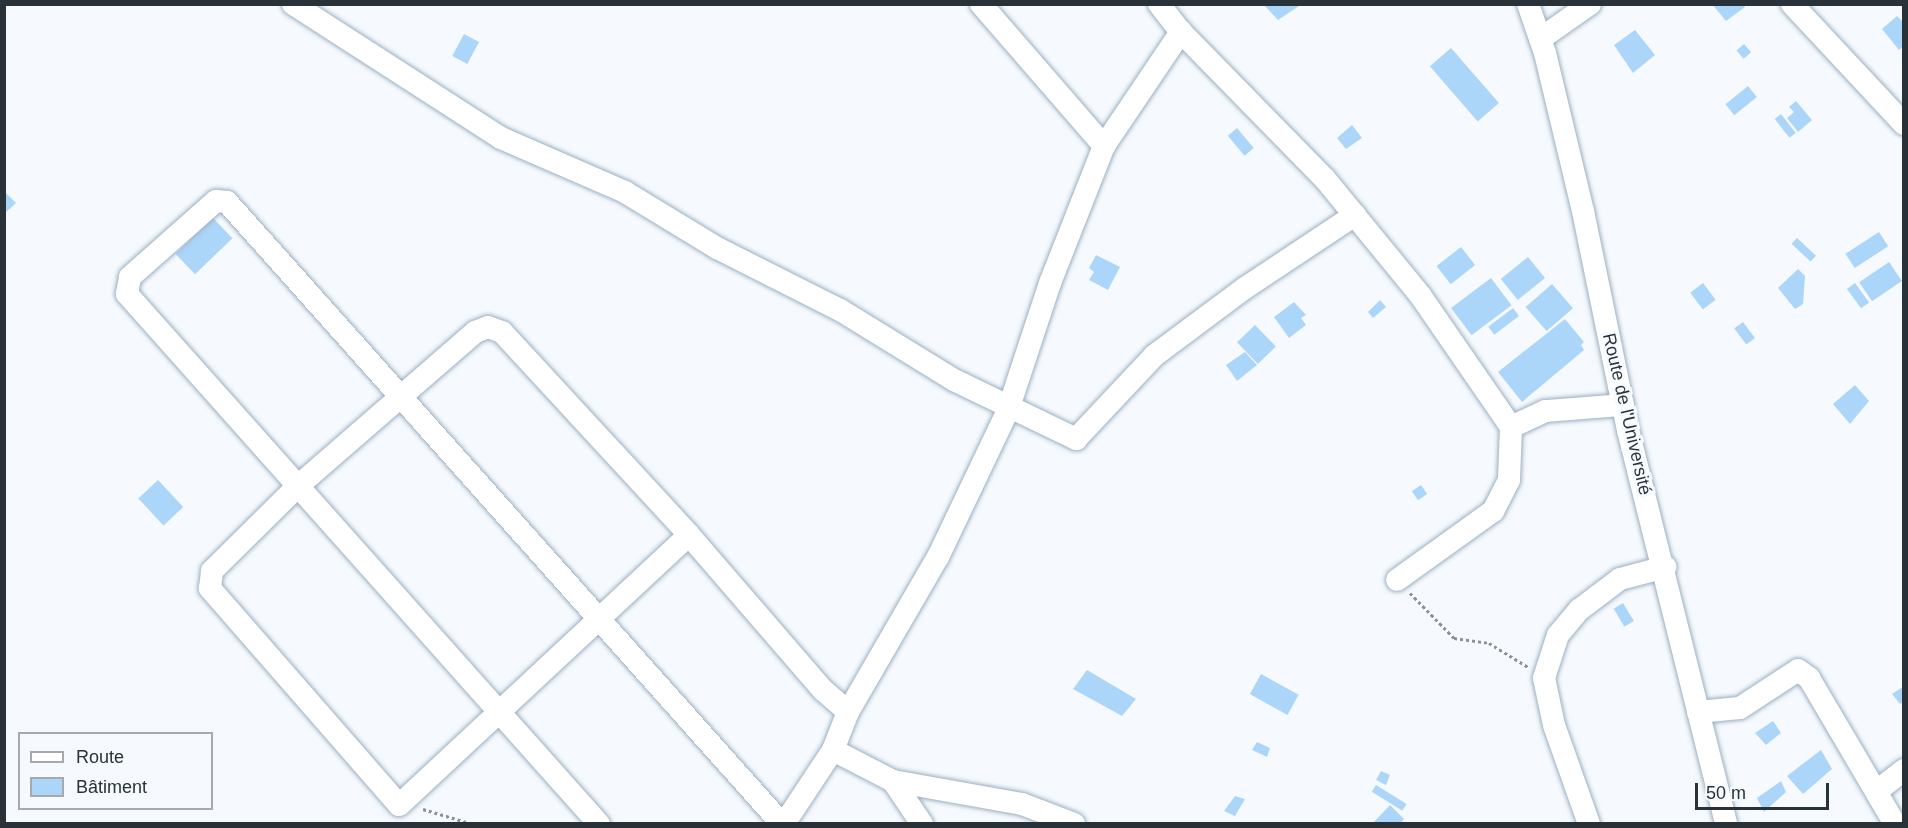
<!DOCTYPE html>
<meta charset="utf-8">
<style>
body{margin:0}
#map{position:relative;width:1908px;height:828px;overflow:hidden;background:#f6fafe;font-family:Helvetica,sans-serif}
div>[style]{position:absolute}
.building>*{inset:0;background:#acd5fa;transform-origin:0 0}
.path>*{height:3px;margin-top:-1.5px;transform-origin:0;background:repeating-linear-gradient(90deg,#8a9196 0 3px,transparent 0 6px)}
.roads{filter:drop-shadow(0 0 2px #9cafc1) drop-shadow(0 0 2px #9cafc1)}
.minor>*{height:22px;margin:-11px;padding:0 11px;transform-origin:11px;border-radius:11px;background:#fff}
span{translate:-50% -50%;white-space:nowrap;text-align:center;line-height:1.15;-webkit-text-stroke:6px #f6fafe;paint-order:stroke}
.street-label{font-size:18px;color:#2a3239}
.frame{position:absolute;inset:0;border:6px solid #2a3239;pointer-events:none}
.legend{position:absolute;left:18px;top:732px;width:195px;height:78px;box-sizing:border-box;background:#f6fafe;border:2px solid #a4aaaf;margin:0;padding:8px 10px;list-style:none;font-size:18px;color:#2a3239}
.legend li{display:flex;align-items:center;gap:12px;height:30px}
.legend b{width:30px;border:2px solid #a4aaaf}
.scale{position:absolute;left:1695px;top:783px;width:134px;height:27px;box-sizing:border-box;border:3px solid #2a3239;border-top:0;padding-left:8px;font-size:18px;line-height:21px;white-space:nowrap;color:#2a3239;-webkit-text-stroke:4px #f6fafe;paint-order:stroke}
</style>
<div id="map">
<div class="building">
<i style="clip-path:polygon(1263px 4px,1302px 4px,1278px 20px)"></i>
<i style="clip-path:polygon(1712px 4px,1743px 4px,1745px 7px,1726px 21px)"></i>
<i style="clip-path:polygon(1897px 16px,1904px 23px,1904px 46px,1899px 50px,1882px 29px)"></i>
<i style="clip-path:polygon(1635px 30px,1655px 55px,1633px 73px,1614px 45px)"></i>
<i style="left:464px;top:34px;width:17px;height:25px;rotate:28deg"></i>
<i style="left:1744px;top:44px;width:11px;height:10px;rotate:49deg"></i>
<i style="left:1451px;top:48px;width:73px;height:28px;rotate:49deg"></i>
<i style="left:1748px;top:86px;width:14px;height:29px;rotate:51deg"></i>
<i style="clip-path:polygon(1796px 101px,1812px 120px,1798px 132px,1787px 118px,1794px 112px,1789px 107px)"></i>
<i style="left:1781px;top:114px;width:24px;height:8px;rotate:52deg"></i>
<i style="clip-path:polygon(1352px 125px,1362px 138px,1346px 149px,1337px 138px)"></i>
<i style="left:1237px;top:128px;width:26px;height:12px;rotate:50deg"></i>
<i style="clip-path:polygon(4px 191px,16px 203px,4px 214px)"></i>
<i style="left:213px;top:218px;width:28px;height:52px;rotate:46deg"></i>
<i style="left:1879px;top:232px;width:17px;height:40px;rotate:57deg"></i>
<i style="left:1797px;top:238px;width:26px;height:8px;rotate:43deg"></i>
<i style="left:1461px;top:247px;width:23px;height:31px;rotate:52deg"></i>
<i style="clip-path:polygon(1096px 255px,1120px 267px,1108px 290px,1089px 280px,1094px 272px,1089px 268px)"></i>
<i style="left:1528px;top:257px;width:27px;height:35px;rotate:51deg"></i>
<i style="left:1889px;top:262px;width:23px;height:36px;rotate:56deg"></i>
<i style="clip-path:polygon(1798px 269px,1805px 276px,1803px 304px,1795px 309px,1778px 288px)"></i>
<i style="left:1491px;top:278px;width:34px;height:50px;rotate:53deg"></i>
<i style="left:1703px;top:283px;width:21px;height:16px;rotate:53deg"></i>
<i style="left:1855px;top:283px;width:24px;height:10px;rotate:54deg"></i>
<i style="left:1552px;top:284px;width:32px;height:35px;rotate:49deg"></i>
<i style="clip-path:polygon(1380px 300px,1386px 307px,1373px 318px,1368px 312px)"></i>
<i style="clip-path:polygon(1294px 302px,1306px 315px,1301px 318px,1306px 325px,1289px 338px,1274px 317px)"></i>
<i style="left:1513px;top:308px;width:10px;height:31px;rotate:53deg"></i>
<i style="clip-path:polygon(1565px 319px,1584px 342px,1581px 345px,1584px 350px,1522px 402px,1498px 372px)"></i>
<i style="left:1743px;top:322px;width:20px;height:11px;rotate:53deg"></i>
<i style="left:1255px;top:325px;width:30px;height:25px;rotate:46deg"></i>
<i style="clip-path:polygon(1245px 352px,1257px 365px,1237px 381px,1226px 365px)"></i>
<i style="clip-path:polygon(1855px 385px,1869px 401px,1850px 424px,1833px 404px)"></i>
<i style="left:158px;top:480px;width:37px;height:27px;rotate:47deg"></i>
<i style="left:1421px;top:485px;width:11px;height:11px;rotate:56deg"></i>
<i style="left:1623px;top:603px;width:21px;height:11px;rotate:59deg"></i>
<i style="clip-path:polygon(1087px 670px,1136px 699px,1122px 716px,1073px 689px)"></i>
<i style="left:1261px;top:674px;width:43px;height:23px;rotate:29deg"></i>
<i style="clip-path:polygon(1904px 686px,1904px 701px,1900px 704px,1892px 694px)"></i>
<i style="clip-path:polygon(1773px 721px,1781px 733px,1766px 745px,1755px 733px)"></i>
<i style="clip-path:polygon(1257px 742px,1270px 748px,1267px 757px,1252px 750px)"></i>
<i style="clip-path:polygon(1821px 750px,1832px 769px,1803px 794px,1787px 776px)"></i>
<i style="clip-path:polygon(1381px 771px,1390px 775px,1386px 785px,1376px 780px)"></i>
<i style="clip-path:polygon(1781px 781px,1786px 792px,1764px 812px,1757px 798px)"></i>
<i style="left:1376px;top:785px;width:36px;height:8px;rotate:32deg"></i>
<i style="clip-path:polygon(1235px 796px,1245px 799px,1235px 816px,1224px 811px)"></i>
<i style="clip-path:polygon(1390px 805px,1404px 819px,1400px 824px,1372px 824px)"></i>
</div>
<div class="path">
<i style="left:1410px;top:593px;width:63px;rotate:45.6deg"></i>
<i style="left:1454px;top:638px;width:35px;rotate:8deg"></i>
<i style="left:1489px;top:643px;width:46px;rotate:31.6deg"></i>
<i style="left:423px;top:809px;width:52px;rotate:16.7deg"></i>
</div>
<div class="roads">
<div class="minor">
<i style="left:293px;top:4px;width:247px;rotate:32.8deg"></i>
<i style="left:501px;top:138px;width:135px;rotate:23.5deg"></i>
<i style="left:625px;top:192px;width:108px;rotate:31.3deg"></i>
<i style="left:717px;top:248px;width:138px;rotate:26.8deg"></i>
<i style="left:840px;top:310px;width:134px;rotate:31.6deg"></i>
<i style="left:954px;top:380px;width:136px;rotate:25.8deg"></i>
<i style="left:1076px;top:439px;width:115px;rotate:-46.8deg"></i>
<i style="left:1155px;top:355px;width:112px;rotate:-36.7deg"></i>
<i style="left:1245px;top:288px;width:132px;rotate:-33.6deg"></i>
<i style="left:981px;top:4px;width:188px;rotate:49.1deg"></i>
<i style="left:1159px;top:4px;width:36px;rotate:52deg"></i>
<i style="left:1181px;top:32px;width:206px;rotate:45.6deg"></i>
<i style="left:1325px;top:179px;width:150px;rotate:50.7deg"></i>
<i style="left:1420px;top:295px;width:160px;rotate:55.4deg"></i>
<i style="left:1511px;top:427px;width:53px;rotate:92.2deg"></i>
<i style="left:1509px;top:480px;width:35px;rotate:117deg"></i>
<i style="left:1493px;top:511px;width:118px;rotate:144.3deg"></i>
<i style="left:1528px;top:4px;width:52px;rotate:70.9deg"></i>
<i style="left:1545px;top:53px;width:163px;rotate:76.5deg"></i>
<i style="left:1583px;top:211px;width:224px;rotate:78.4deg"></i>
<i style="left:1628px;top:430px;width:406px;rotate:76deg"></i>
<i style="left:1792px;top:4px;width:164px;rotate:47deg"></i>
<i style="left:1540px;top:39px;width:61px;rotate:-35deg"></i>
<i style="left:1511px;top:427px;width:38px;rotate:-25deg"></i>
<i style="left:1546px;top:411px;width:77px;rotate:-4.5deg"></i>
<i style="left:689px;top:535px;width:396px;rotate:137deg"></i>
<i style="left:399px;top:805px;width:288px;rotate:-131.1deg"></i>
<i style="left:210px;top:588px;width:17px;rotate:-83deg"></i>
<i style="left:212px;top:571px;width:121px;rotate:-44.7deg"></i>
<i style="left:298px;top:486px;width:235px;rotate:-41deg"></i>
<i style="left:475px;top:332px;width:14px;rotate:-21deg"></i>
<i style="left:488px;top:327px;width:15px;rotate:20deg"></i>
<i style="left:502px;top:332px;width:276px;rotate:47.3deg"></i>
<i style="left:689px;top:535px;width:205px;rotate:49.2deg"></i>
<i style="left:823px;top:690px;width:33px;rotate:41deg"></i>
<i style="left:1698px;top:712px;width:42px;rotate:-5.4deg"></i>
<i style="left:1740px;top:708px;width:69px;rotate:-33.2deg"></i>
<i style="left:1798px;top:670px;width:14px;rotate:36deg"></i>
<i style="left:1809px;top:678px;width:169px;rotate:59.5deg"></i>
<i style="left:833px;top:750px;width:68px;rotate:27.3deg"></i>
<i style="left:893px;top:781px;width:131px;rotate:10.1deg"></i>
<i style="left:1022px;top:804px;width:56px;rotate:21deg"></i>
<i style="left:893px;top:781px;width:52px;rotate:56deg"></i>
<i style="left:1877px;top:791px;width:34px;rotate:-38deg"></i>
<i style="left:599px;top:824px;width:710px;rotate:-131.69deg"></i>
<i style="left:127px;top:294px;width:17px;rotate:-80deg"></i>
<i style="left:130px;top:277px;width:115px;rotate:-41.5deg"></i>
<i style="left:216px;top:201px;width:11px;rotate:5deg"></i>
<i style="left:227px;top:202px;width:834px;rotate:48.26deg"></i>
<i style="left:784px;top:824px;width:89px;rotate:-56.5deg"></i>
<i style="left:833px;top:750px;width:41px;rotate:-68.5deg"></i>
<i style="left:848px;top:712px;width:179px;rotate:-59.9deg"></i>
<i style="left:938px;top:557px;width:163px;rotate:-64.5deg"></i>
<i style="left:1008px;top:410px;width:134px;rotate:-71.7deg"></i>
<i style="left:1050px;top:283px;width:147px;rotate:-68.5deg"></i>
<i style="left:1104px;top:146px;width:138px;rotate:-56deg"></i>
<i style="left:1589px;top:824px;width:105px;rotate:-109.5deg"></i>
<i style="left:1554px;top:725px;width:48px;rotate:-102deg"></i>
<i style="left:1544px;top:678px;width:45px;rotate:-72deg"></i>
<i style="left:1558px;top:635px;width:33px;rotate:-50deg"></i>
<i style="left:1579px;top:610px;width:51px;rotate:-37.1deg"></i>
<i style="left:1620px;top:579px;width:47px;rotate:-14.9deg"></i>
</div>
</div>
<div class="street-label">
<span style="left:1627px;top:414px;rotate:77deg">Route de l'Université</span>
</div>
<div class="frame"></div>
<ul class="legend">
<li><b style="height:8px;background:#fff"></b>Route</li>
<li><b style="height:16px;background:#acd5fa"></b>Bâtiment</li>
</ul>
<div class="scale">50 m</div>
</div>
